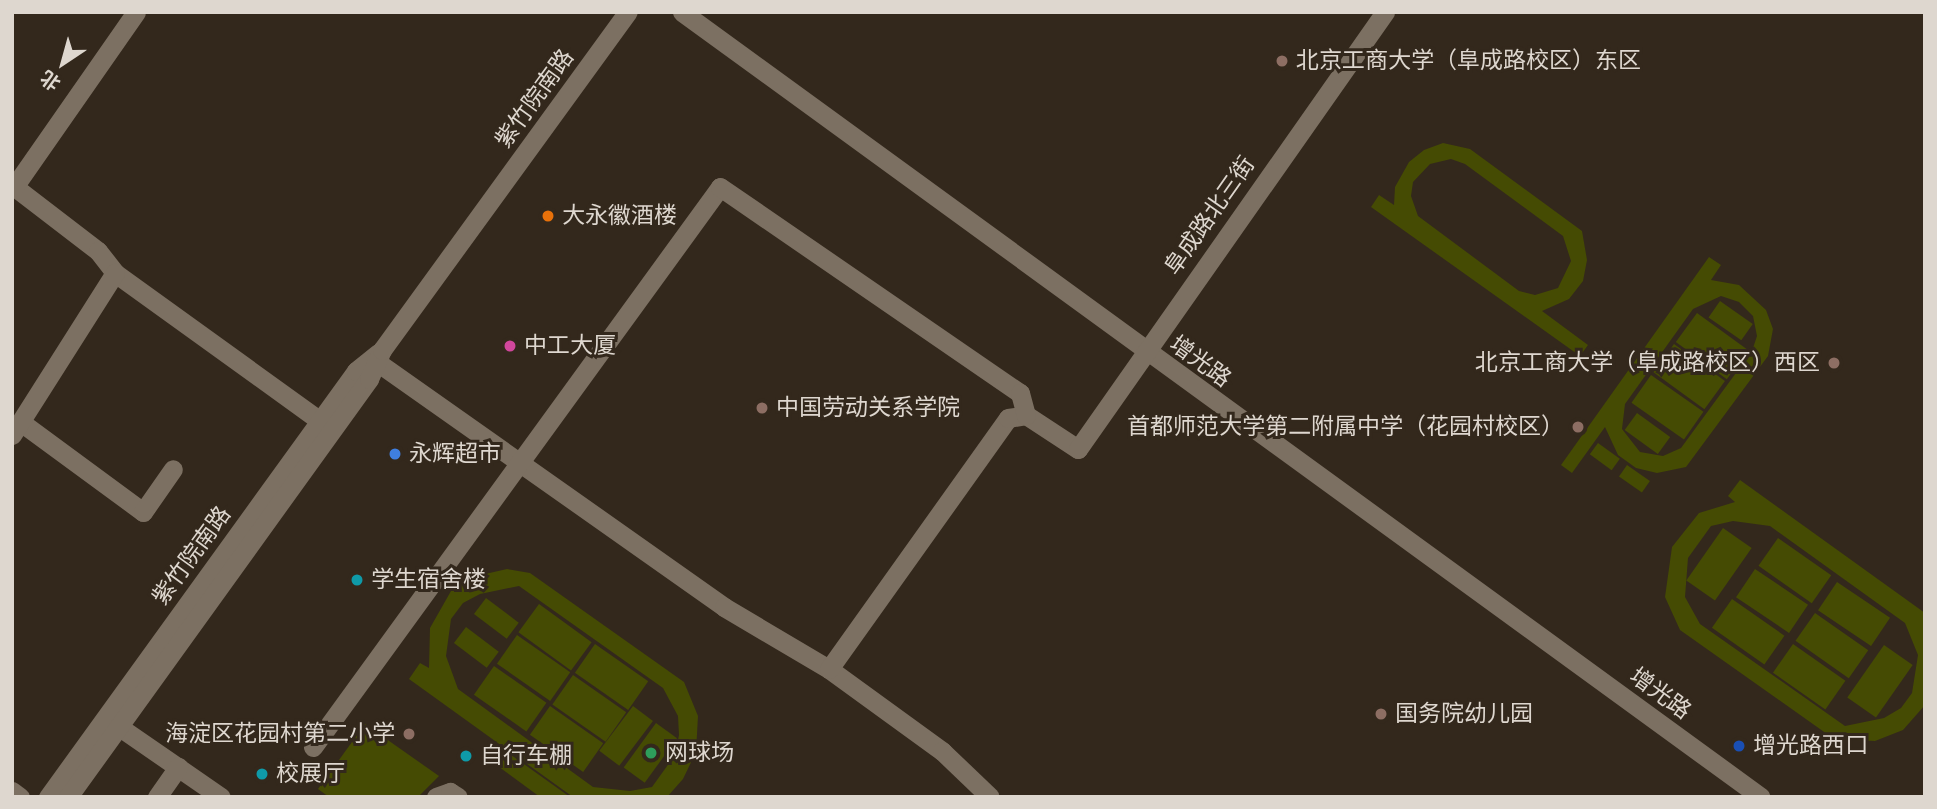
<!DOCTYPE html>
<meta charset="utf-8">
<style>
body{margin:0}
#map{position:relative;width:1937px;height:809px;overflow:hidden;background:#33281c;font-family:"Varela Round","Noto Sans SC",sans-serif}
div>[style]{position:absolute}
.green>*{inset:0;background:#454b03;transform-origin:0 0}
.minor>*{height:19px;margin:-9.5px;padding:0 9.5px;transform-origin:9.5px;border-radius:9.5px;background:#7c7062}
.dots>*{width:19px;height:19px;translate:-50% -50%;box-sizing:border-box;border:4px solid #33281c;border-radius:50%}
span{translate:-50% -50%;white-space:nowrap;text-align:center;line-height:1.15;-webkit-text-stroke:6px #33281c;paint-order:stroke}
.poi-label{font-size:23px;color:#ded7cf}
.left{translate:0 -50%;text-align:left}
.right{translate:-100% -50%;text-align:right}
.street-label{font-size:23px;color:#ded7cf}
.frame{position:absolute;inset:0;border:14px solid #ded7cf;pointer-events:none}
.north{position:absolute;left:28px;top:28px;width:70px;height:70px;-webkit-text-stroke:5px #33281c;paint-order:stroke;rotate:216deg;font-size:19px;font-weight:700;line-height:28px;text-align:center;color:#ded7cf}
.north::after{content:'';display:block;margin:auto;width:24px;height:32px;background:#ded7cf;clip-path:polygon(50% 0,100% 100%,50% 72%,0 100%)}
</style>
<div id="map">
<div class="green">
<i style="clip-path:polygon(evenodd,1443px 143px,1470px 149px,1582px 231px,1587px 260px,1583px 281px,1569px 299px,1542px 311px,1588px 345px,1580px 356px,1371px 207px,1379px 195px,1394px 205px,1395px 187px,1409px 162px,1424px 150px,1443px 143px,1451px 159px,1465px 164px,1563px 236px,1571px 261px,1558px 288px,1535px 295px,1519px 291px,1418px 216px,1411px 196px,1413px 182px,1430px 164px,1451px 159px)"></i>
<i style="clip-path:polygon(evenodd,1709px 257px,1721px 265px,1711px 280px,1739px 285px,1766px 310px,1773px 329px,1768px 356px,1686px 467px,1657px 473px,1636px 468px,1618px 455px,1605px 427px,1572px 473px,1561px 465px,1709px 257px,1721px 296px,1739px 302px,1753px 316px,1757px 336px,1752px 351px,1681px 448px,1663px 456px,1640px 452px,1622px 429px,1625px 404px,1693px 309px,1721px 296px)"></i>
<i style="left:1720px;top:301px;width:40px;height:20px;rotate:35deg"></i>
<i style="left:1697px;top:313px;width:63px;height:36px;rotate:36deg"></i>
<i style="left:1674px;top:344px;width:63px;height:35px;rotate:36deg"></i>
<i style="left:1651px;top:375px;width:64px;height:34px;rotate:35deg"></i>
<i style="left:1637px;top:413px;width:41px;height:21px;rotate:36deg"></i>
<i style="left:1598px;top:443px;width:27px;height:14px;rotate:36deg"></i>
<i style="left:1627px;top:465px;width:28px;height:14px;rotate:35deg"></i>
<i style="clip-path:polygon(evenodd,1740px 480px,1925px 613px,1925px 705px,1903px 730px,1875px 741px,1834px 739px,1680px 630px,1665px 597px,1672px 547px,1699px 513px,1735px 502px,1728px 496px,1740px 480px,1733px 521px,1770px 526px,1905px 623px,1918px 655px,1912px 693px,1901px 708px,1884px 718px,1845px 726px,1700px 624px,1685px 597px,1688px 558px,1711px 526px,1733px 521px)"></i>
<i style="left:1723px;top:528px;width:35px;height:64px;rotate:35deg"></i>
<i style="left:1778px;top:538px;width:65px;height:34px;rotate:35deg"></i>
<i style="clip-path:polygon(evenodd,507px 569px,530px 573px,684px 682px,698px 716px,696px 752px,683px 779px,667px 797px,573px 797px,409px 679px,420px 663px,429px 668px,430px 628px,451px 591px,472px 577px,507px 569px,519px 586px,663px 688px,678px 716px,679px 735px,675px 755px,652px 787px,630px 791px,593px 787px,458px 689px,446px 656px,451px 619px,463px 603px,480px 594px,519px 586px)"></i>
<i style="left:1755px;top:569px;width:64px;height:34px;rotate:34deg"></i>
<i style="left:1837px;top:582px;width:64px;height:34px;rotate:34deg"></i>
<i style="left:486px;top:598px;width:41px;height:20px;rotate:37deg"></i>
<i style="left:1732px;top:599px;width:64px;height:35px;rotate:35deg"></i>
<i style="left:539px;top:604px;width:65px;height:35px;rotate:36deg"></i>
<i style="left:1815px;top:613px;width:65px;height:34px;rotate:35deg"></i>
<i style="left:466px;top:627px;width:41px;height:20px;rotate:37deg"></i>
<i style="left:517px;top:635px;width:65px;height:35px;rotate:35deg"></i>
<i style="left:595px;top:644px;width:65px;height:35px;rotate:35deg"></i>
<i style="left:1793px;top:644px;width:64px;height:35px;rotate:35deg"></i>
<i style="left:1884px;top:645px;width:35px;height:64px;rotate:35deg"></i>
<i style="left:494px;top:666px;width:64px;height:35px;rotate:35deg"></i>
<i style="left:573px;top:675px;width:65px;height:36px;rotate:35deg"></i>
<i style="left:550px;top:706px;width:65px;height:35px;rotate:35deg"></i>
<i style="left:633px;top:706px;width:25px;height:56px;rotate:37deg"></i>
<i style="left:656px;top:723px;width:26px;height:55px;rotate:36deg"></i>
<i style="clip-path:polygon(365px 724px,439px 776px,418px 797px,329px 797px,318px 789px)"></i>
<i style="clip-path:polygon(493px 742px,570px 797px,540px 797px,483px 755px)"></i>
</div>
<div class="minor">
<i style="left:682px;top:12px;width:1334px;rotate:36.04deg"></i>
<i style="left:12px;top:185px;width:108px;rotate:37.5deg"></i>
<i style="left:98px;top:251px;width:28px;rotate:52deg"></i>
<i style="left:115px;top:273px;width:253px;rotate:35.8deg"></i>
<i style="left:14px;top:187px;width:213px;rotate:-55.1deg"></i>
<i style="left:377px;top:362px;width:425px;rotate:35.2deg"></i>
<i style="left:724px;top:607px;width:122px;rotate:30.6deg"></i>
<i style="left:829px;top:669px;width:140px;rotate:36deg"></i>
<i style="left:942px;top:751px;width:66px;rotate:43.8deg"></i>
<i style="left:22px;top:423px;width:150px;rotate:36.3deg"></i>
<i style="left:143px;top:512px;width:52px;rotate:-55.1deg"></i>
<i style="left:12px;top:435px;width:192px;rotate:-57.6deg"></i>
<i style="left:829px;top:669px;width:308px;rotate:-54.5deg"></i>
<i style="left:1008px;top:418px;width:18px;rotate:-9deg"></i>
<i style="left:1026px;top:415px;width:62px;rotate:33.2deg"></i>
<i style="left:1078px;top:449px;width:534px;rotate:-54.91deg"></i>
<i style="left:118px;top:726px;width:125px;rotate:34.6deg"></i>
<i style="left:313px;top:747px;width:692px;rotate:-53.99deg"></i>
<i style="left:720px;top:187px;width:364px;rotate:34.5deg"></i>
<i style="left:1020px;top:393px;width:23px;rotate:75deg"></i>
<i style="left:12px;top:791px;width:10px;rotate:37deg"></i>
<i style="left:48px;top:797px;width:526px;rotate:-54.13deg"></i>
<i style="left:356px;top:371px;width:28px;rotate:-39deg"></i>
<i style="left:68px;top:797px;width:515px;rotate:-54.24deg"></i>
<i style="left:369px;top:379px;width:32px;rotate:-66deg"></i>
<i style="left:382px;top:350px;width:418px;rotate:-54deg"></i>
<i style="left:157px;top:797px;width:37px;rotate:-55deg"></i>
<i style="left:436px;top:797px;width:15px;rotate:-20deg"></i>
<i style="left:450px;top:792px;width:9px;rotate:32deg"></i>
</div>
<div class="dots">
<i style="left:1282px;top:61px;background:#8d6e63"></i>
<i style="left:548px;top:216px;background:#e8710a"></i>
<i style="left:510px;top:346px;background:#d1479c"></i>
<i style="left:1834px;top:363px;background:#8d6e63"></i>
<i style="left:762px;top:408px;background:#8d6e63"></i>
<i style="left:1578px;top:427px;background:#8d6e63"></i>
<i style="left:395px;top:454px;background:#3f7fe0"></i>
<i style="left:357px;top:580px;background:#0f9aa8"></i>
<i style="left:1381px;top:714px;background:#8d6e63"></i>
<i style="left:409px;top:734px;background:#8d6e63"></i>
<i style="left:1739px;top:746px;background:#1a4fb4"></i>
<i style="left:651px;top:753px;background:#2e9e5b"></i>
<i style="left:466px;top:756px;background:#0f9aa8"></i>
<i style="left:262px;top:774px;background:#0f9aa8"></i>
</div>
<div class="poi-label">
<span class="left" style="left:1296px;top:61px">北京工商大学（阜成路校区）东区</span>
<span class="left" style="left:562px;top:216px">大永徽酒楼</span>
<span class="left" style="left:524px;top:346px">中工大厦</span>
<span class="right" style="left:1820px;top:363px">北京工商大学（阜成路校区）西区</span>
<span class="left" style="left:776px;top:408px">中国劳动关系学院</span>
<span class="right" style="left:1564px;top:427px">首都师范大学第二附属中学（花园村校区）</span>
<span class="left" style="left:409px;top:454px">永辉超市</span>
<span class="left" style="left:371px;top:580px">学生宿舍楼</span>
<span class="left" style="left:1395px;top:714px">国务院幼儿园</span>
<span class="right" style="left:395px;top:734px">海淀区花园村第二小学</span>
<span class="left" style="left:1753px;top:746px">增光路西口</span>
<span class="left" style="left:665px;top:753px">网球场</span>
<span class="left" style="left:480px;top:756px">自行车棚</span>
<span class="left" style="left:276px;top:774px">校展厅</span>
</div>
<div class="street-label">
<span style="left:535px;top:99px;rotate:-54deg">紫竹院南路</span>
<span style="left:1210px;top:216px;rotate:-55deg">阜成路北三街</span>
<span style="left:1200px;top:362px;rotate:36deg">增光路</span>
<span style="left:192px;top:556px;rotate:-54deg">紫竹院南路</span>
<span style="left:1660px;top:694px;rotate:36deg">增光路</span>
</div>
<div class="frame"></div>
<div class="north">北</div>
</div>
